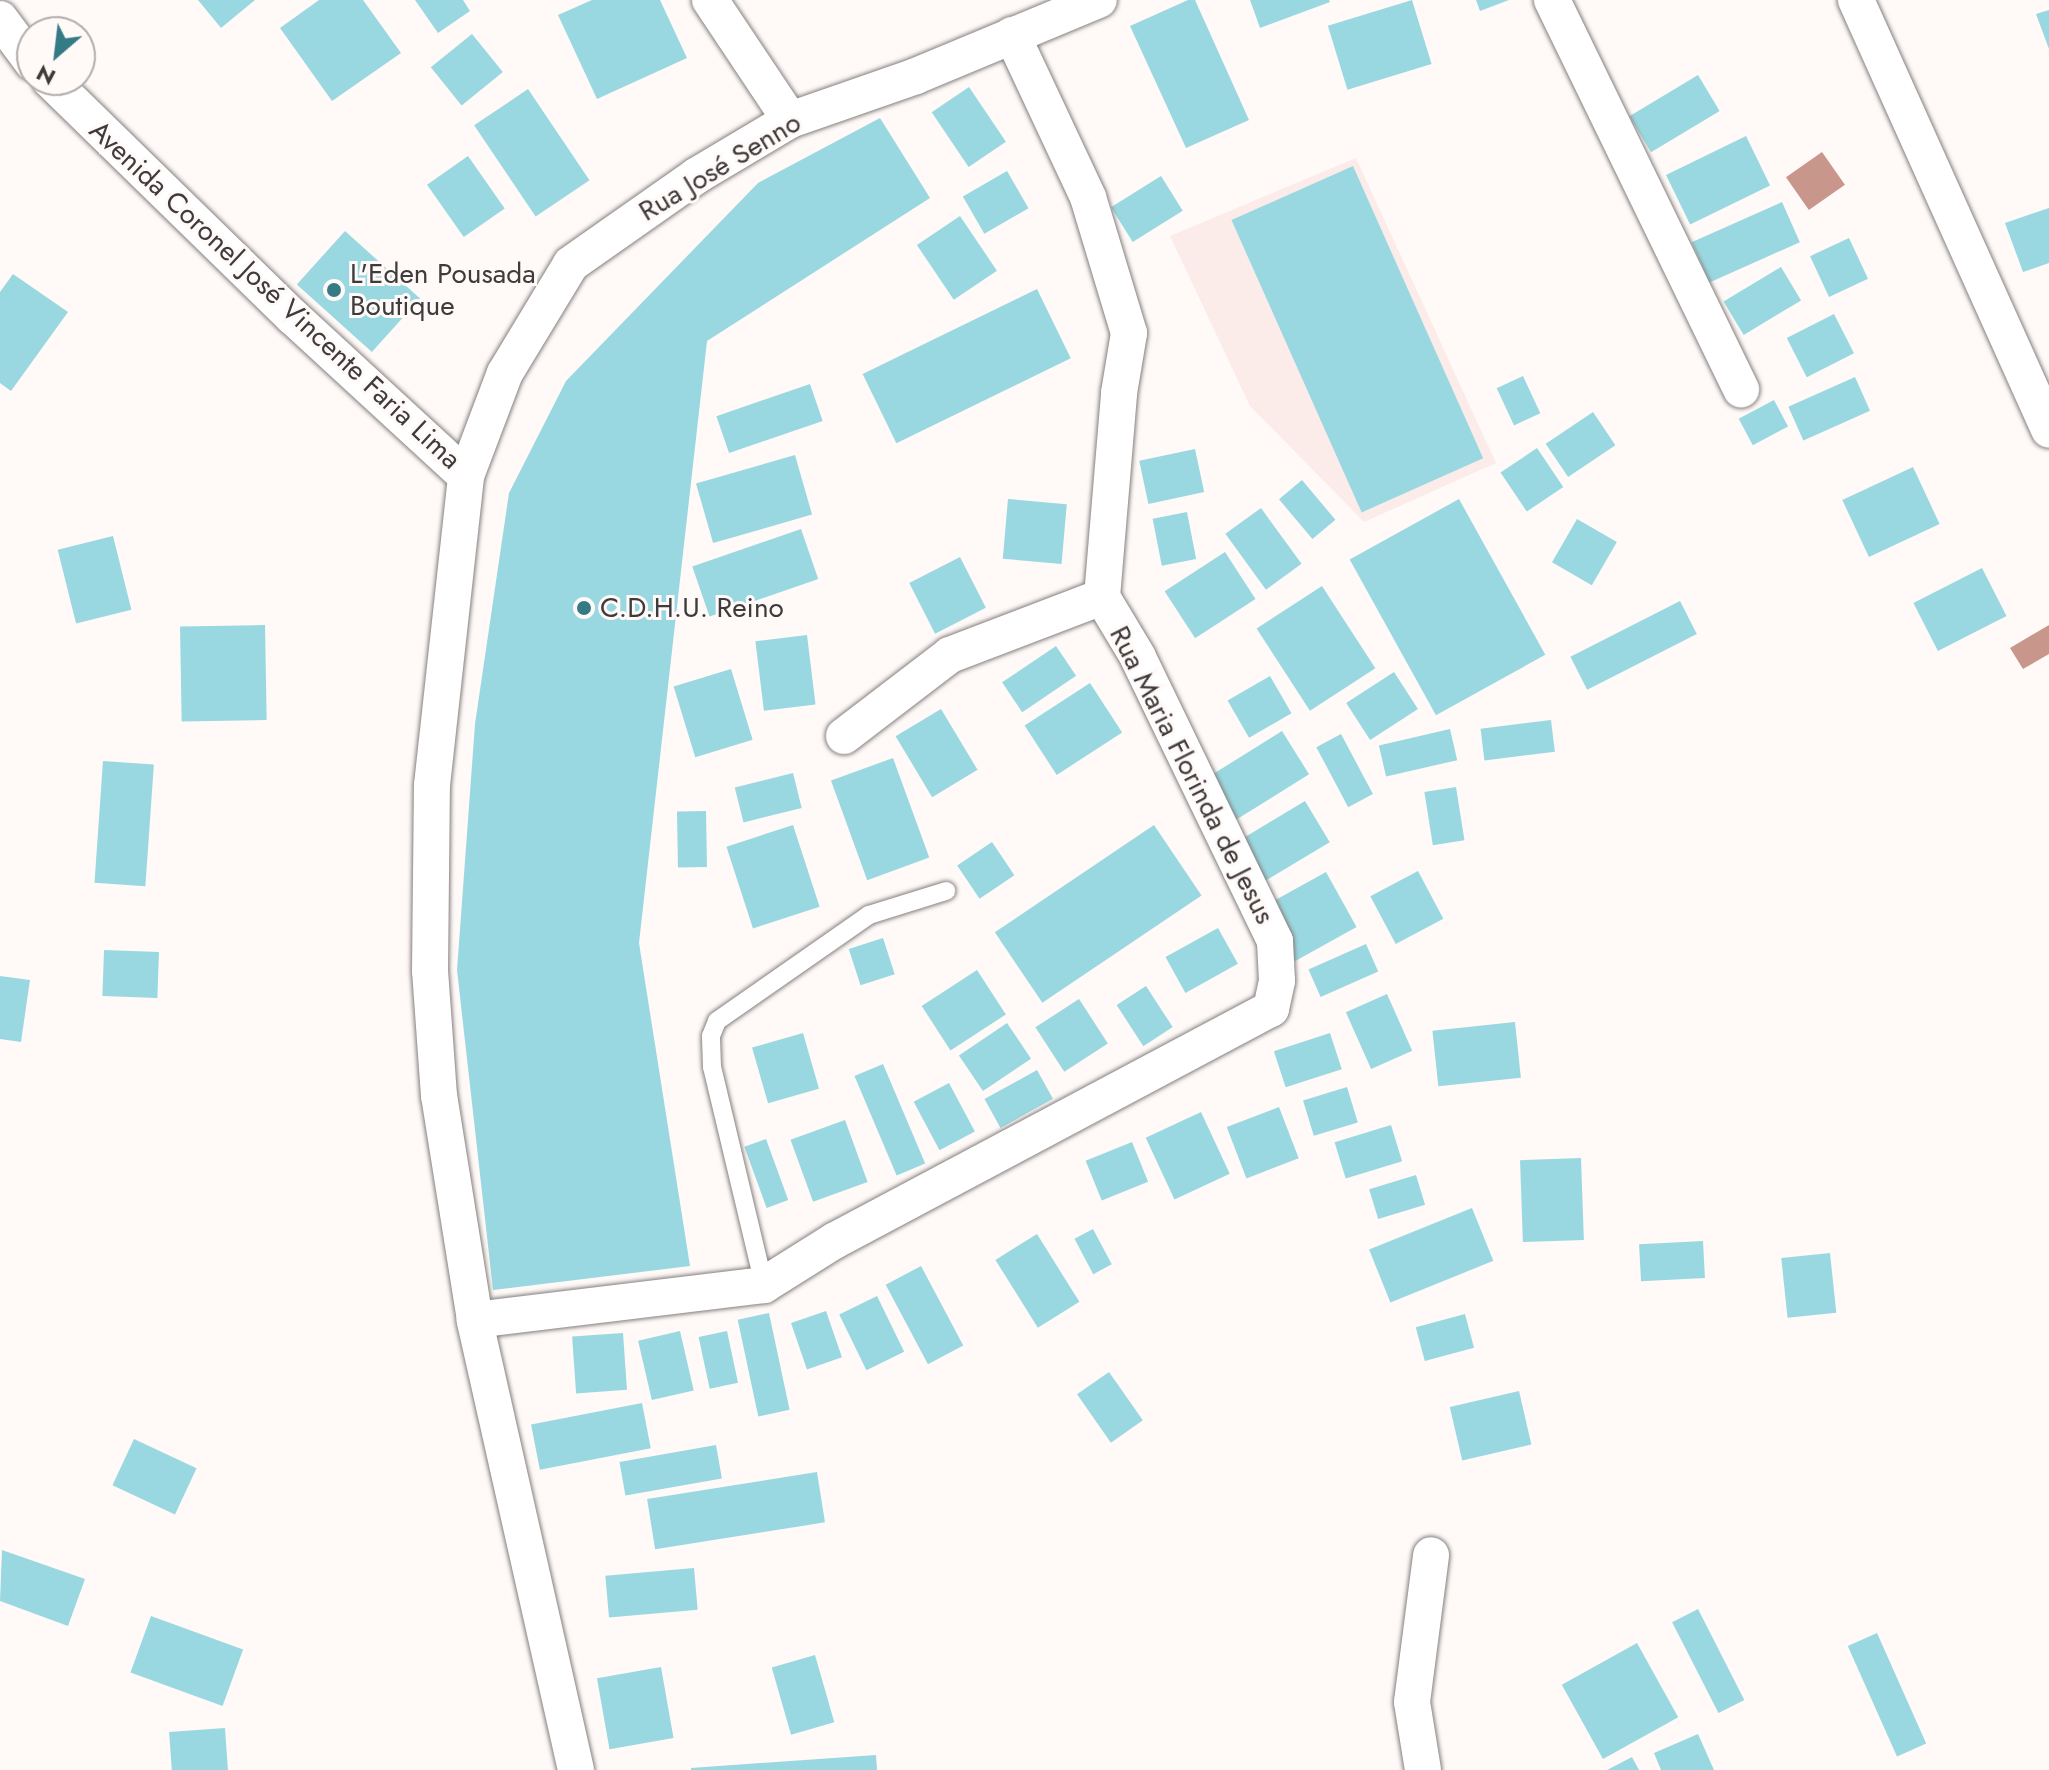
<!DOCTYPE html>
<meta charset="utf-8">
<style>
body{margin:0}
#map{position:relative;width:2049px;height:1770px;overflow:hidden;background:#fff9f8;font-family:Jost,sans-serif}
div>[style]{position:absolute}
.built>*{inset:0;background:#fbece9}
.water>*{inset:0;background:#c9968c;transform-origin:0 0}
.building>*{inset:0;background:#9ad8e1;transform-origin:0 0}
.roads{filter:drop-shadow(0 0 2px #85807f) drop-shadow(0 0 2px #85807f)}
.lane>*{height:18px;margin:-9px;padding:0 9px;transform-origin:9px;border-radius:9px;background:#fff}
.street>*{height:36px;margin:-18px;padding:0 18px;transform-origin:18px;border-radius:18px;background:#fff}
.dots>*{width:22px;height:22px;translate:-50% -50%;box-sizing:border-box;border:4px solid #fff9f8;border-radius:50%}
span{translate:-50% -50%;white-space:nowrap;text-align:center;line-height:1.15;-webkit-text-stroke:6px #fff9f8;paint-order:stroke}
.street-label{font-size:28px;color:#3d3b3b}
.poi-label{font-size:28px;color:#3d3b3b}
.left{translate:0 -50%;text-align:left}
.north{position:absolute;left:16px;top:16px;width:80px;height:80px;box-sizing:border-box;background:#fff9f8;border:2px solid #b1adac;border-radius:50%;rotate:208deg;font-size:22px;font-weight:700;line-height:32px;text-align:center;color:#3d3b3b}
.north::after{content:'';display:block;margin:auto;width:28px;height:36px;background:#347b85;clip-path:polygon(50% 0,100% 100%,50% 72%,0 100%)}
</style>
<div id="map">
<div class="built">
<i style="clip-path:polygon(1356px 158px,1496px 463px,1364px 522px,1250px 406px,1170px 236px)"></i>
</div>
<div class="water">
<i style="left:1822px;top:152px;width:40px;height:44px;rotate:55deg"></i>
<i style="clip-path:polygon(2049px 625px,2049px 654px,2023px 669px,2010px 648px)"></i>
</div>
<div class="building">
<i style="clip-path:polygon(198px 0,255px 0,221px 28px)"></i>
<i style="clip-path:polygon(319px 0,363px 0,401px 53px,332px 101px,280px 28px)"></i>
<i style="clip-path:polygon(415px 0,463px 0,470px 11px,438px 33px)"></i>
<i style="clip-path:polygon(592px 0,660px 0,687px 58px,597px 99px,558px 15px)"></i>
<i style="clip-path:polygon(1188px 0,1195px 0,1249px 120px,1186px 148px,1130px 26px)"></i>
<i style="clip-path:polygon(1250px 0,1329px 0,1330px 2px,1260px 28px)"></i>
<i style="left:1412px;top:0;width:67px;height:88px;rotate:73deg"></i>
<i style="clip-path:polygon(1476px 0,1509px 0,1480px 11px)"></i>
<i style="clip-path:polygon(2049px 10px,2049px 49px,2036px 14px)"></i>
<i style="left:472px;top:34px;width:49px;height:53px;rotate:51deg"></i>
<i style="left:1698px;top:75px;width:42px;height:80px;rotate:59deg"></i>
<i style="left:969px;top:87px;width:66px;height:45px;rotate:56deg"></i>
<i style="left:528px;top:89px;width:110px;height:65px;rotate:56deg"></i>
<i style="clip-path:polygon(880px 118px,930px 198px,707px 341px,639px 943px,690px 1266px,493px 1290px,457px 970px,475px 724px,509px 493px,566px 381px,758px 183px)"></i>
<i style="left:1746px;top:136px;width:55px;height:89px;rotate:64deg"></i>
<i style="left:468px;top:156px;width:64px;height:50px;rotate:55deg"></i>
<i style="left:1353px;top:166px;width:320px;height:133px;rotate:66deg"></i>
<i style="left:1007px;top:171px;width:43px;height:51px;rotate:60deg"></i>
<i style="left:1161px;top:176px;width:41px;height:59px;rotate:58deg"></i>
<i style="left:1782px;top:202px;width:44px;height:99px;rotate:66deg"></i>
<i style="clip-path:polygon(2049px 208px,2049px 263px,2023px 272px,2005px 223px)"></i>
<i style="left:960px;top:216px;width:66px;height:52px;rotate:56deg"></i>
<i style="left:345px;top:231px;width:101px;height:72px;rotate:42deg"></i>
<i style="left:1849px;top:238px;width:45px;height:43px;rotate:65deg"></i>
<i style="left:1781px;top:267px;width:39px;height:67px;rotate:59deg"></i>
<i style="clip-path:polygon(13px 274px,68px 312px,11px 391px,0 383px,0 292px)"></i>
<i style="left:1037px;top:289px;width:77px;height:194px;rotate:64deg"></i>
<i style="left:1834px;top:314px;width:44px;height:53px;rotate:63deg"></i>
<i style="left:1523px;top:376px;width:41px;height:29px;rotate:65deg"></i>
<i style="left:1855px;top:377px;width:37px;height:73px;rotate:66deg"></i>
<i style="left:810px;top:384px;width:39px;height:99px;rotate:71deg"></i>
<i style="left:1774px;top:400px;width:30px;height:40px;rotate:62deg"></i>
<i style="left:1593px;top:412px;width:40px;height:57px;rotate:56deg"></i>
<i style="left:1537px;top:448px;width:47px;height:44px;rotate:56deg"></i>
<i style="left:1195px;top:449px;width:44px;height:57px;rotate:78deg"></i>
<i style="left:795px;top:455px;width:62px;height:103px;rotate:74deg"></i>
<i style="left:1913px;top:467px;width:63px;height:78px;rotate:65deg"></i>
<i style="left:1302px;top:480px;width:52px;height:30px;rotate:50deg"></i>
<i style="left:1008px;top:499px;width:59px;height:60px;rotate:5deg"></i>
<i style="left:1459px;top:499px;width:178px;height:125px;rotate:61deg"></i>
<i style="left:1261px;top:508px;width:69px;height:44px;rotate:54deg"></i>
<i style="left:1187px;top:512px;width:48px;height:35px;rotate:79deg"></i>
<i style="left:1577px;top:519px;width:46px;height:50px;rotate:30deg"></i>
<i style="left:801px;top:529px;width:53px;height:115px;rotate:71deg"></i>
<i style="left:113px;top:536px;width:76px;height:57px;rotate:76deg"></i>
<i style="left:1225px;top:552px;width:56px;height:72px;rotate:57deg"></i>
<i style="left:960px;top:557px;width:57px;height:57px;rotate:63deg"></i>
<i style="left:1982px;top:568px;width:54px;height:77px;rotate:63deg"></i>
<i style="left:1322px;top:586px;width:98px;height:78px;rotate:57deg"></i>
<i style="left:1680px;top:601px;width:37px;height:123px;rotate:63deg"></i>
<i style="left:265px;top:625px;width:95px;height:85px;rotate:89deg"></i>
<i style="left:807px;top:635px;width:70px;height:52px;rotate:83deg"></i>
<i style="left:1056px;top:646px;width:36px;height:65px;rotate:56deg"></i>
<i style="left:731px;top:669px;width:74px;height:60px;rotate:73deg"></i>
<i style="left:1394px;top:672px;width:44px;height:57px;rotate:57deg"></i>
<i style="left:1270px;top:676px;width:43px;height:49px;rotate:60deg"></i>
<i style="left:1090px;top:683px;width:59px;height:78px;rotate:57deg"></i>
<i style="left:941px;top:709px;width:71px;height:53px;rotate:59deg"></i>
<i style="left:1551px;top:720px;width:32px;height:71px;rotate:83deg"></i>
<i style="left:1450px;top:729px;width:32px;height:73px;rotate:77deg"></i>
<i style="left:1282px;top:731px;width:51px;height:87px;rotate:58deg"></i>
<i style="left:1341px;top:734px;width:68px;height:28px;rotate:62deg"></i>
<i style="left:893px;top:758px;width:106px;height:66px;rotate:70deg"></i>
<i style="left:103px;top:761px;width:51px;height:122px;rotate:4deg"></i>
<i style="left:793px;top:773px;width:36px;height:60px;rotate:76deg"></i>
<i style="left:1456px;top:787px;width:54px;height:32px;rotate:81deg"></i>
<i style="left:1305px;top:801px;width:48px;height:77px;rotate:59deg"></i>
<i style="left:706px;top:811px;width:56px;height:29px;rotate:89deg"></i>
<i style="left:793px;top:825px;width:86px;height:70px;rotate:72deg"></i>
<i style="left:1154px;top:825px;width:85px;height:192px;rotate:56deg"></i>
<i style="left:992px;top:842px;width:40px;height:42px;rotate:56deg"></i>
<i style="left:1418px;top:871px;width:54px;height:54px;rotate:62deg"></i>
<i style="left:1326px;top:872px;width:63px;height:70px;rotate:61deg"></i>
<i style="left:1218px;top:928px;width:41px;height:60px;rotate:61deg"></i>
<i style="left:883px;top:938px;width:38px;height:36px;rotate:72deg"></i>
<i style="left:1366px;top:944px;width:30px;height:63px;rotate:66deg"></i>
<i style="left:104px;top:950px;width:55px;height:46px;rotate:2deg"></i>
<i style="left:977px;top:970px;width:53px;height:66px;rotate:57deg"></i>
<i style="clip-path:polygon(0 976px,30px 980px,21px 1042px,0 1039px)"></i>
<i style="left:1146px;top:986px;width:49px;height:35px;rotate:57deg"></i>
<i style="left:1387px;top:994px;width:62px;height:45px;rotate:66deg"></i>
<i style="left:1079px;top:999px;width:53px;height:52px;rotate:57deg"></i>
<i style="left:1515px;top:1022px;width:56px;height:83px;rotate:84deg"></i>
<i style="left:1007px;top:1023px;width:43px;height:58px;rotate:56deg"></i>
<i style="left:803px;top:1033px;width:58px;height:53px;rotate:74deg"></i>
<i style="left:1330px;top:1033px;width:38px;height:59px;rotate:72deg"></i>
<i style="left:883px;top:1064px;width:108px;height:31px;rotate:67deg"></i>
<i style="left:1037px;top:1070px;width:33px;height:60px;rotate:61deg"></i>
<i style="left:949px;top:1083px;width:55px;height:40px;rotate:62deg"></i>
<i style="left:1347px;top:1087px;width:37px;height:46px;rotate:73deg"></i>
<i style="left:1279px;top:1107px;width:55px;height:56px;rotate:69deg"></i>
<i style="left:1201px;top:1112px;width:68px;height:61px;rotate:65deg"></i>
<i style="left:845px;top:1120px;width:66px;height:58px;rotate:70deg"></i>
<i style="left:1391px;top:1125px;width:38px;height:59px;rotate:73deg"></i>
<i style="left:766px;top:1139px;width:65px;height:23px;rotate:70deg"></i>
<i style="left:1132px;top:1142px;width:43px;height:50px;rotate:68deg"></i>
<i style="left:1581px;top:1158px;width:82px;height:61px;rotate:88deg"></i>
<i style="left:1416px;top:1175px;width:31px;height:49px;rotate:73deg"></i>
<i style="left:1472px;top:1208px;width:57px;height:111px;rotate:68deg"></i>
<i style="left:1093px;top:1229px;width:40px;height:21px;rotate:62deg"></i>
<i style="left:1037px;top:1234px;width:80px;height:49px;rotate:58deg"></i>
<i style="left:1703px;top:1241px;width:37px;height:64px;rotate:87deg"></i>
<i style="left:1830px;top:1253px;width:60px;height:49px;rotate:84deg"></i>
<i style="left:921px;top:1266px;width:90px;height:40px;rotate:62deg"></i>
<i style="left:877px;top:1296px;width:62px;height:42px;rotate:64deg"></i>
<i style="left:826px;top:1311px;width:49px;height:37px;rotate:71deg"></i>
<i style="left:769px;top:1313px;width:99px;height:32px;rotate:78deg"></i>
<i style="left:1465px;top:1314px;width:35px;height:51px;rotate:75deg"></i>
<i style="left:680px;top:1331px;width:61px;height:43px;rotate:77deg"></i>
<i style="left:727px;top:1331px;width:53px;height:29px;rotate:78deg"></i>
<i style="left:623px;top:1333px;width:57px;height:51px;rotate:86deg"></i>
<i style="left:1109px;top:1372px;width:59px;height:39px;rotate:55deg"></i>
<i style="left:1519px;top:1391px;width:55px;height:71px;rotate:77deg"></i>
<i style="left:642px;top:1403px;width:46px;height:113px;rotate:79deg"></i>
<i style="left:134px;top:1439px;width:69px;height:51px;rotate:25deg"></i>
<i style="left:716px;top:1445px;width:34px;height:98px;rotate:80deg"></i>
<i style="left:817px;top:1472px;width:51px;height:172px;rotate:81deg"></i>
<i style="clip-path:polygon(2px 1550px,85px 1579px,68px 1626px,0 1601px)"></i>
<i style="left:694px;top:1568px;width:42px;height:89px;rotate:85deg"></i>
<i style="left:1698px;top:1609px;width:102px;height:29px;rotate:63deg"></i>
<i style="left:151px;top:1616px;width:98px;height:60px;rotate:20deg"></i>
<i style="left:1877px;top:1633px;width:121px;height:32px;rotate:66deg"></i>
<i style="left:1637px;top:1643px;width:85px;height:86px;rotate:61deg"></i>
<i style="left:815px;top:1655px;width:70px;height:45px;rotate:74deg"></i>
<i style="left:661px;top:1667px;width:72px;height:65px;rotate:80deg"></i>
<i style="left:225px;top:1728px;width:42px;height:56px;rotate:86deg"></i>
<i style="clip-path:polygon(1698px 1734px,1714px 1770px,1661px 1770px,1654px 1753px)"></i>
<i style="clip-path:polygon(876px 1755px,877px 1770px,691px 1770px,691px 1768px)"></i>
<i style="clip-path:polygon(1632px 1757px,1639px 1770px,1607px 1770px)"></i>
</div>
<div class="roads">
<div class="lane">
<i style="left:764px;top:1285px;width:224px;rotate:-103.4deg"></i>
<i style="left:712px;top:1067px;width:31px;rotate:-92deg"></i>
<i style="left:711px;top:1036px;width:16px;rotate:-68deg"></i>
<i style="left:717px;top:1021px;width:185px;rotate:-34.9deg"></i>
<i style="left:869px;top:915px;width:81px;rotate:-17.3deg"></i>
</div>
<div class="street">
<i style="left:710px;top:0;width:144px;rotate:56.3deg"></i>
<i style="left:1552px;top:0;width:433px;rotate:64.1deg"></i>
<i style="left:1856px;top:0;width:471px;rotate:65.8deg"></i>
<i style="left:0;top:19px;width:54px;rotate:53.3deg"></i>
<i style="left:50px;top:80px;width:339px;rotate:44.3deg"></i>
<i style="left:293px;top:317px;width:235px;rotate:42.6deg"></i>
<i style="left:844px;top:736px;width:133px;rotate:-37.4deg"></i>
<i style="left:950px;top:655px;width:163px;rotate:-20.9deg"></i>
<i style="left:475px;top:1320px;width:291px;rotate:-6.9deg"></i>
<i style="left:764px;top:1285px;width:83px;rotate:-32.2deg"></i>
<i style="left:834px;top:1241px;width:495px;rotate:-28deg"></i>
<i style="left:1271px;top:1009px;width:29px;rotate:-78deg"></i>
<i style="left:1277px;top:981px;width:40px;rotate:-92.9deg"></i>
<i style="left:1275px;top:941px;width:315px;rotate:-115.8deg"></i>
<i style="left:1138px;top:657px;width:70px;rotate:-121deg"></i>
<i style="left:1102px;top:597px;width:205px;rotate:-85.2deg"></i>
<i style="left:1119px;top:393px;width:61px;rotate:-80.5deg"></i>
<i style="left:1129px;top:333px;width:142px;rotate:-106.8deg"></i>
<i style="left:1088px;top:197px;width:179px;rotate:-115.1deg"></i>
<i style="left:576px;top:1770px;width:461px;rotate:-102.7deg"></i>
<i style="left:475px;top:1320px;width:227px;rotate:-99.1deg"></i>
<i style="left:439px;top:1096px;width:125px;rotate:-94.1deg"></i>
<i style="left:430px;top:971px;width:186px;rotate:-89.4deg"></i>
<i style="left:432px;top:785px;width:311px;rotate:-83.7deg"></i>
<i style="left:466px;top:476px;width:110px;rotate:-69.3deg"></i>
<i style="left:505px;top:373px;width:127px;rotate:-58.8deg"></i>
<i style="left:571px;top:264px;width:153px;rotate:-35.1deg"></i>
<i style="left:696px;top:176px;width:109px;rotate:-30.8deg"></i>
<i style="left:790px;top:120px;width:133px;rotate:-19.2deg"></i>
<i style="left:916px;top:76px;width:198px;rotate:-22.6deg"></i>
<i style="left:1423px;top:1770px;width:69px;rotate:-99.2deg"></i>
<i style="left:1412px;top:1702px;width:148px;rotate:-82.6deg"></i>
</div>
</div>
<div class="dots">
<i style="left:334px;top:290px;background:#347b85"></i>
<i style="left:584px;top:608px;background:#347b85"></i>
</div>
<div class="street-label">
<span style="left:720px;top:167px;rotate:-31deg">Rua José Senno</span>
<span style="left:275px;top:295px;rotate:43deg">Avenida Coronel José Vincente Faria Lima</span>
<span style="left:1192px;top:775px;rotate:63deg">Rua Maria Florinda de Jesus</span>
</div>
<div class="poi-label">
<span class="left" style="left:350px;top:290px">L'Eden Pousada<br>Boutique</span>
<span class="left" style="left:600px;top:608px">C.D.H.U. Reino</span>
</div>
<div class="north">N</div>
</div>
